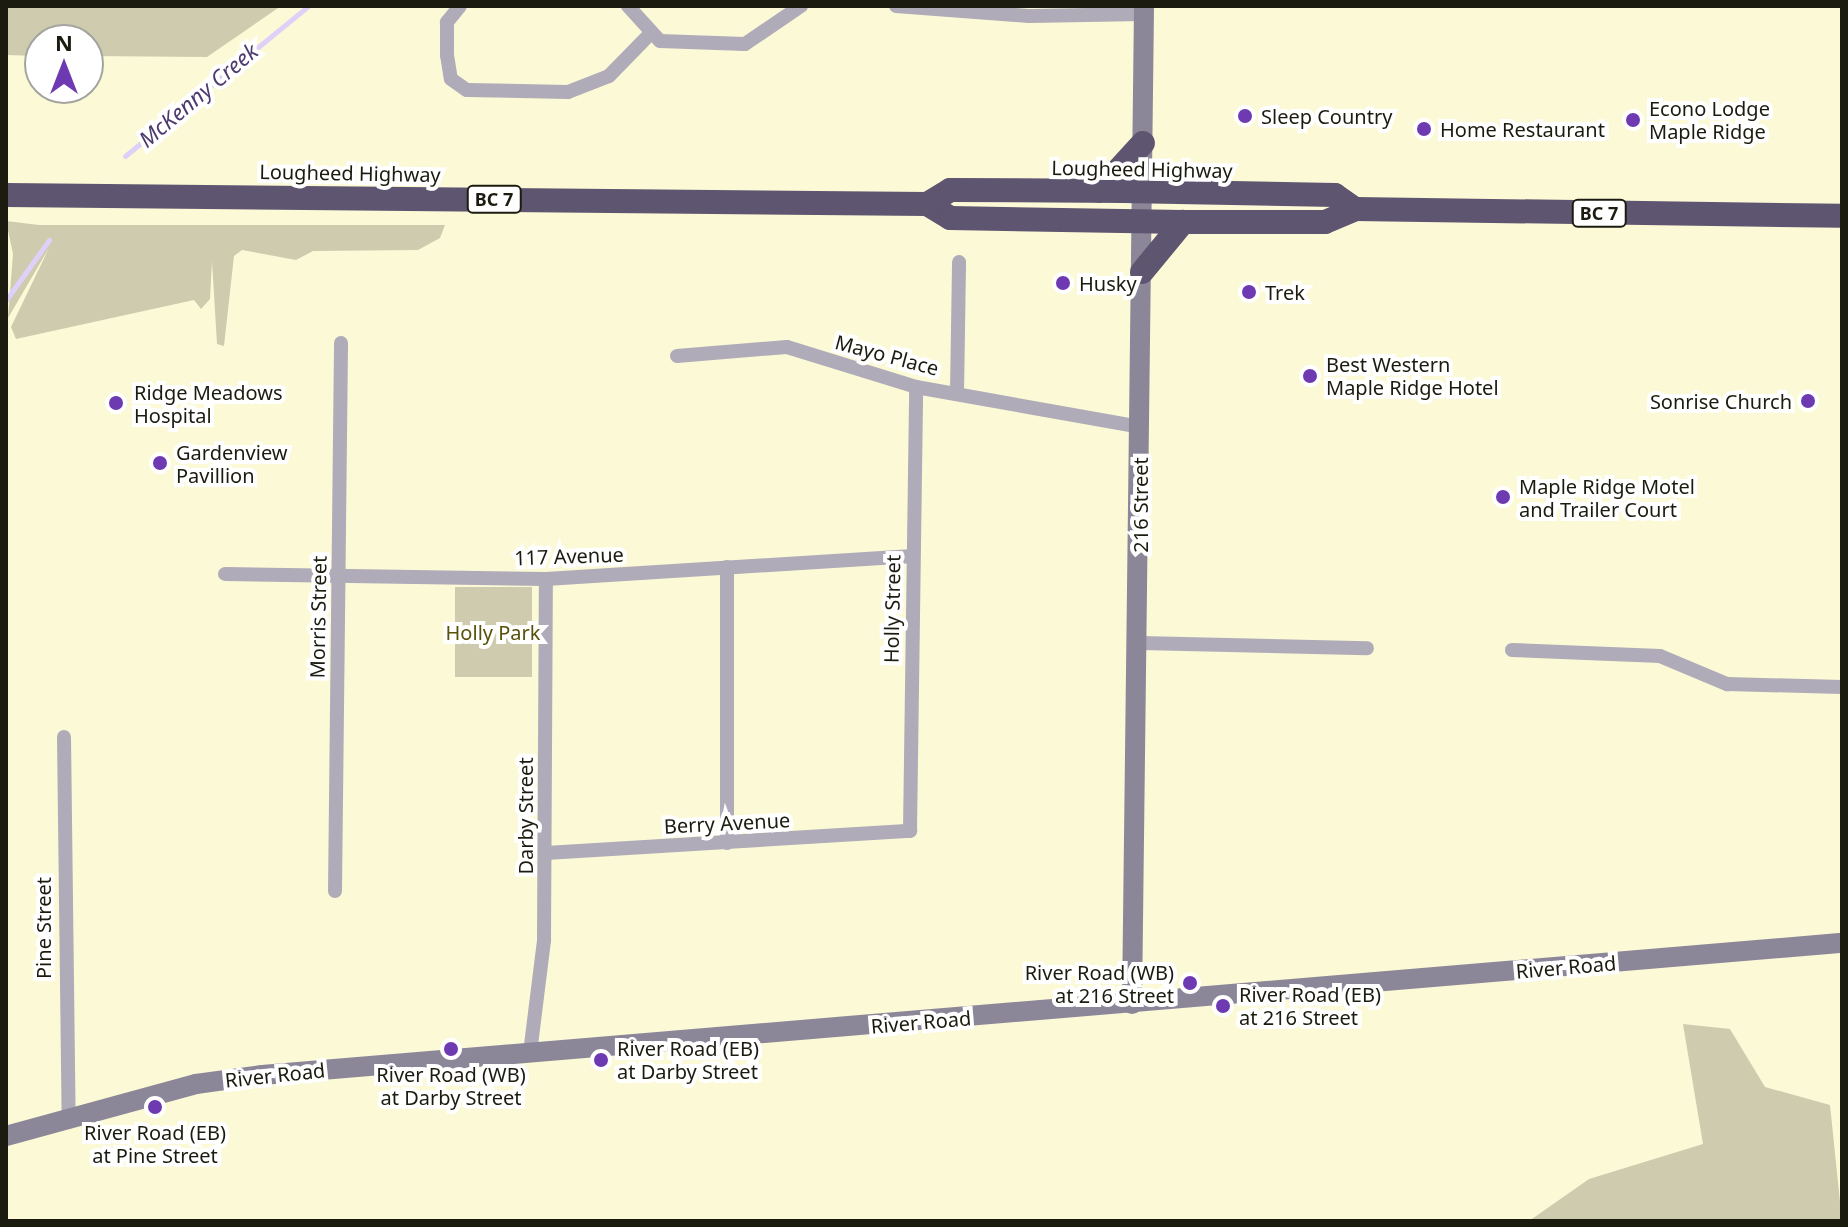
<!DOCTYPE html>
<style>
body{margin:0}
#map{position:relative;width:1848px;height:1227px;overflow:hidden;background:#fcf9d7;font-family:"Noto Sans",sans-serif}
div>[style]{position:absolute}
.green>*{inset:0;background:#cecbae;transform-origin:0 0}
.stream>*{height:5px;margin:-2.5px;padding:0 2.5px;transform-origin:2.5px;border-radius:2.5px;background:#ded1f9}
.street>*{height:14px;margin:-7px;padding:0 7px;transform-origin:7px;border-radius:7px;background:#afabb8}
.secondary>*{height:20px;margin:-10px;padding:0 10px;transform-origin:10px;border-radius:10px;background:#8c8699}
.highway>*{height:24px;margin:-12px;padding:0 12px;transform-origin:12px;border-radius:12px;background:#5e5570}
.dots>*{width:22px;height:22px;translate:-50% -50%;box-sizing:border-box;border:4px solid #fff;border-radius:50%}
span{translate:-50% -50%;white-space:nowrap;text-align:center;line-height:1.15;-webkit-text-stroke:8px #fff;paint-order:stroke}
.shield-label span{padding:2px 6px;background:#fff;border:2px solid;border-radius:6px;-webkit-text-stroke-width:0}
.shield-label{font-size:18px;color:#1c1b0f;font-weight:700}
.poi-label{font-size:20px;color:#1c1b0f}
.left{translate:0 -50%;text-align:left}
.right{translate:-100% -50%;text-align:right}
.street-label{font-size:20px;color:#1c1b0f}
.park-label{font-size:20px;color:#595108}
.water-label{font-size:22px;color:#4d3a6e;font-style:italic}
.frame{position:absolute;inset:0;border:8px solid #1c1b0f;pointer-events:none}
.north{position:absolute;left:24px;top:24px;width:80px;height:80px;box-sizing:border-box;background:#fff;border:2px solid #a4a49f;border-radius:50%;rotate:0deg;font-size:22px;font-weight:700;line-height:32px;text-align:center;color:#1c1b0f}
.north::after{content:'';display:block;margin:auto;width:28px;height:36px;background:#6e3ab1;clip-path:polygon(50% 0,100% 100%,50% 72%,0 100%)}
</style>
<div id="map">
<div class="green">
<i style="clip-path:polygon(6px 6px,281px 6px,207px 57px,88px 56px,88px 40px,40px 40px,40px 56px,6px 55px)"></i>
<i style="clip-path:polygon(6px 221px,39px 225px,445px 225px,440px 238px,418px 250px,313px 251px,296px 260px,242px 250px,234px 256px,224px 346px,217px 344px,212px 261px,210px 299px,201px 309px,194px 300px,16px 339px,11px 327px,49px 248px,8px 318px,13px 254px)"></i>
<i style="left:455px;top:587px;width:77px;height:90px"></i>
<i style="clip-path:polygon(1683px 1024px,1730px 1029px,1765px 1087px,1830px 1105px,1842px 1221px,1529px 1221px,1589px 1179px,1703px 1144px)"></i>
</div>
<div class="stream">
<i style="left:125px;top:156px;width:237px;rotate:-39.3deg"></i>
<i style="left:6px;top:300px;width:74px;rotate:-54.4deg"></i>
</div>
<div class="street">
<i style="left:460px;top:6px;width:21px;rotate:129deg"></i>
<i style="left:447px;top:22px;width:33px;rotate:90deg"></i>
<i style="left:447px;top:55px;width:24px;rotate:81deg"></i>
<i style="left:451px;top:79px;width:19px;rotate:35deg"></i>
<i style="left:467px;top:90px;width:101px;rotate:1.1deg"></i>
<i style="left:568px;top:92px;width:44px;rotate:-21.3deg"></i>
<i style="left:609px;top:76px;width:56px;rotate:-45.7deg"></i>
<i style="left:628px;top:6px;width:47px;rotate:47.6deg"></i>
<i style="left:660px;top:41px;width:85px;rotate:2deg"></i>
<i style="left:745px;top:44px;width:68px;rotate:-34.2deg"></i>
<i style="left:896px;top:6px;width:133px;rotate:4.3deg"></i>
<i style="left:1029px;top:16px;width:115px;rotate:-1deg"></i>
<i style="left:677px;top:356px;width:110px;rotate:-4.7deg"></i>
<i style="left:787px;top:347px;width:135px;rotate:17.2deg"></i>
<i style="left:916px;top:387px;width:229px;rotate:10.1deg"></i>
<i style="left:957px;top:393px;width:131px;rotate:-89.1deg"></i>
<i style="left:727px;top:567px;width:276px;rotate:90deg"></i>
<i style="left:225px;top:574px;width:321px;rotate:0.9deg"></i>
<i style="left:546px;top:579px;width:368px;rotate:-3.6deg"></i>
<i style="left:1140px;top:643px;width:227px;rotate:1.3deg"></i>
<i style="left:1512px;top:650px;width:148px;rotate:2.3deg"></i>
<i style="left:1660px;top:656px;width:73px;rotate:22.7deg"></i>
<i style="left:1727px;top:684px;width:115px;rotate:1.5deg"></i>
<i style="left:64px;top:737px;width:382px;rotate:89.3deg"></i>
<i style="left:546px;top:853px;width:365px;rotate:-3.5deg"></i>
<i style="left:910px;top:831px;width:444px;rotate:-89.2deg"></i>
<i style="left:335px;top:891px;width:548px;rotate:-89.37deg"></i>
<i style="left:530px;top:1053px;width:114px;rotate:-82.9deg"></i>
<i style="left:544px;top:940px;width:361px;rotate:-89.7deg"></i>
</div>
<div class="secondary">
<i style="left:1132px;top:1004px;width:998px;rotate:-89.31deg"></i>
<i style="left:6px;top:1136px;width:197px;rotate:-15.3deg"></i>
<i style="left:196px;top:1084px;width:67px;rotate:-7.8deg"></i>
<i style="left:262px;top:1075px;width:1586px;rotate:-4.78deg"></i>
</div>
<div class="highway">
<i style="left:1099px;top:191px;width:65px;rotate:-47.5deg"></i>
<i style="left:6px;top:195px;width:921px;rotate:0.56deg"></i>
<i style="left:927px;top:204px;width:27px;rotate:31deg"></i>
<i style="left:950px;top:218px;width:233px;rotate:1deg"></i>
<i style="left:1183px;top:222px;width:142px"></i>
<i style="left:1325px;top:222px;width:33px;rotate:-23deg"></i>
<i style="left:1355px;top:209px;width:487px;rotate:0.8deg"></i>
<i style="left:927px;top:204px;width:27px;rotate:-31deg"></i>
<i style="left:950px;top:190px;width:174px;rotate:0.3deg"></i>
<i style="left:1124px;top:191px;width:211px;rotate:1.1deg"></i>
<i style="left:1335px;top:195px;width:24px;rotate:35deg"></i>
<i style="left:1142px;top:272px;width:65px;rotate:-50.6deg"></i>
</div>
<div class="dots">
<i style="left:1245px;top:116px;background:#6e3ab1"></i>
<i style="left:1633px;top:120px;background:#6e3ab1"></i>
<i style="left:1424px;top:129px;background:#6e3ab1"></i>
<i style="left:1063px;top:283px;background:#6e3ab1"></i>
<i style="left:1249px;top:292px;background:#6e3ab1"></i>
<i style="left:1310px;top:376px;background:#6e3ab1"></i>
<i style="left:1808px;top:401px;background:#6e3ab1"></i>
<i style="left:116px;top:403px;background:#6e3ab1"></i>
<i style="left:160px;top:463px;background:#6e3ab1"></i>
<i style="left:1503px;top:497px;background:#6e3ab1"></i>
<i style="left:1190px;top:983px;background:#6e3ab1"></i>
<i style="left:1223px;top:1006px;background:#6e3ab1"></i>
<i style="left:451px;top:1049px;background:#6e3ab1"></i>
<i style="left:601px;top:1060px;background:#6e3ab1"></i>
<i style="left:155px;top:1107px;background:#6e3ab1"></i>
</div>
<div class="shield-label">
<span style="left:494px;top:199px">BC 7</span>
<span style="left:1599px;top:213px">BC 7</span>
</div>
<div class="poi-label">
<span class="left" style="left:1649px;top:120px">Econo Lodge<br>Maple Ridge</span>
<span class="left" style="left:1261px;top:116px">Sleep Country</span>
<span class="left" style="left:1440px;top:129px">Home Restaurant</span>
<span class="left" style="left:1079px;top:283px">Husky</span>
<span class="left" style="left:1265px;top:292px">Trek</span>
<span class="left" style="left:1326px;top:376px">Best Western<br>Maple Ridge Hotel</span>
<span class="left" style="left:134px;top:404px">Ridge Meadows<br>Hospital</span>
<span class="right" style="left:1792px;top:401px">Sonrise Church</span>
<span class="left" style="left:176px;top:464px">Gardenview<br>Pavillion</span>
<span class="left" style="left:1519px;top:498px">Maple Ridge Motel<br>and Trailer Court</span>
<span class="right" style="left:1174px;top:984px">River Road (WB)<br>at 216 Street</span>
<span class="left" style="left:1239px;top:1006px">River Road (EB)<br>at 216 Street</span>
<span class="left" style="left:617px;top:1060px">River Road (EB)<br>at Darby Street</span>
<span style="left:451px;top:1086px">River Road (WB)<br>at Darby Street</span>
<span style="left:155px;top:1144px">River Road (EB)<br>at Pine Street</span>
</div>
<div class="street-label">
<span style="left:1142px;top:169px;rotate:1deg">Lougheed Highway</span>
<span style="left:350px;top:173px;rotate:1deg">Lougheed Highway</span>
<span style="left:887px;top:355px;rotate:15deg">Mayo Place</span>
<span style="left:1140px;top:505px;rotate:-90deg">216 Street</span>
<span style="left:569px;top:556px;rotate:-2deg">117 Avenue</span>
<span style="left:892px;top:609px;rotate:-89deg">Holly Street</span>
<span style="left:318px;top:617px;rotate:-89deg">Morris Street</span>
<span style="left:525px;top:816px;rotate:-90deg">Darby Street</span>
<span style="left:727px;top:823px;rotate:-3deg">Berry Avenue</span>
<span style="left:43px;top:928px;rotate:-90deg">Pine Street</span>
<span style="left:1566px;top:967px;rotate:-5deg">River Road</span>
<span style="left:921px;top:1022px;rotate:-5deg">River Road</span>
<span style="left:275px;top:1075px;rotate:-6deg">River Road</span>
</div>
<div class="park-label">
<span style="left:493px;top:632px">Holly Park</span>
</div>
<div class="water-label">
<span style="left:198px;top:95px;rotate:-40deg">McKenny Creek</span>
</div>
<div class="frame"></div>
<div class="north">N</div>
</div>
